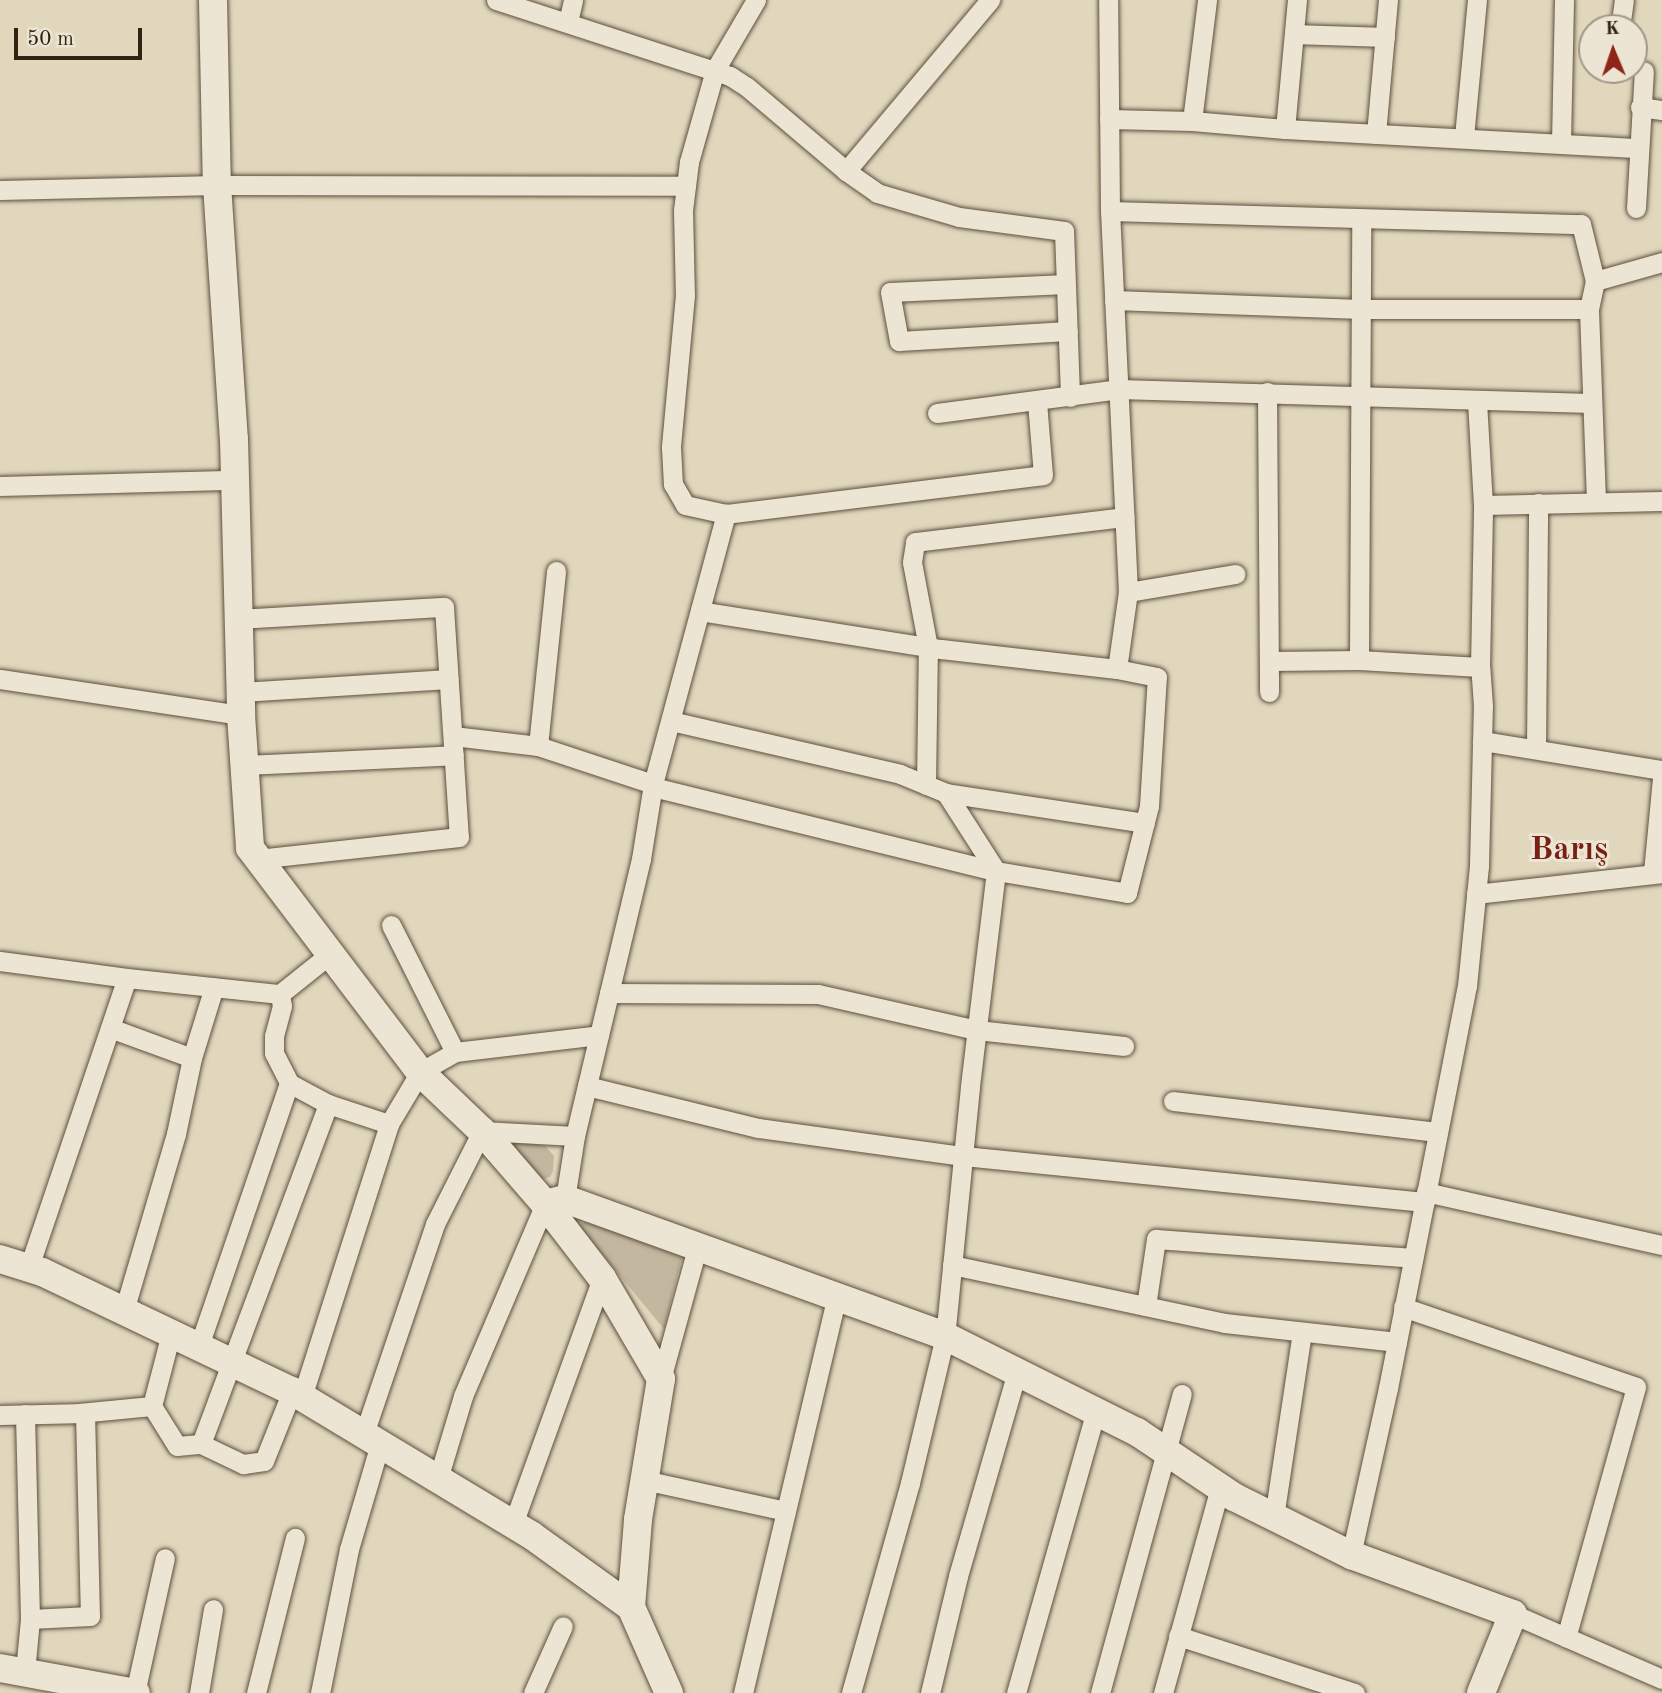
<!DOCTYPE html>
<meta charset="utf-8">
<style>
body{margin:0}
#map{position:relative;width:1662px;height:1693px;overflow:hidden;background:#e1d7bc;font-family:"Old Standard TT",serif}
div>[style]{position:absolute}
.green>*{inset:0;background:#c3b89f}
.roads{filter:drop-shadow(0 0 2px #5e4f3e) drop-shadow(0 0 2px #5e4f3e)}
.street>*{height:19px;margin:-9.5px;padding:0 9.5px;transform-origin:9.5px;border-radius:9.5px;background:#ece5d3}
.secondary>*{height:28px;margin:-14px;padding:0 14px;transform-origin:14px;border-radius:14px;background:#ece5d3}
span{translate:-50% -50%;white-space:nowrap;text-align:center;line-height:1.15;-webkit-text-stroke:6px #ece5d3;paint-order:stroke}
.district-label{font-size:33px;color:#7a1f14;font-weight:700}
.north{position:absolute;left:1578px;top:14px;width:70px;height:70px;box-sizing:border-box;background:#ece5d3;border:2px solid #a29787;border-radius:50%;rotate:358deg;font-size:19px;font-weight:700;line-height:28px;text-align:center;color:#322214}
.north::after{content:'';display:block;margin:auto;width:24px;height:32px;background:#8f2418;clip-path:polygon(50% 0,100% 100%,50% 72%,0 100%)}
.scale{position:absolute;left:14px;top:28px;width:128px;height:32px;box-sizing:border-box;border:4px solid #322214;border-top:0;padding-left:9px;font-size:21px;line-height:24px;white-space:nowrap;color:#322214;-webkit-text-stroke:5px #ece5d3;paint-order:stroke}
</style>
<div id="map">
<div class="green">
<i style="clip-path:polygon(504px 1137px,545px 1146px,554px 1156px,553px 1171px,550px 1177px,536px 1181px)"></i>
<i style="clip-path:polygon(587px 1221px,684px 1248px,664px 1329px,578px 1225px)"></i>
</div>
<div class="roads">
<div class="street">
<i style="left:496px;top:0;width:246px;rotate:18deg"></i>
<i style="left:730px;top:76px;width:20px;rotate:33deg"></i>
<i style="left:747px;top:87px;width:130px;rotate:40.3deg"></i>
<i style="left:846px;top:171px;width:38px;rotate:35deg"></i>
<i style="left:877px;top:193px;width:85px;rotate:16.3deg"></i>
<i style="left:959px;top:217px;width:106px;rotate:7.6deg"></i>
<i style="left:1064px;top:231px;width:166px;rotate:87.9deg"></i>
<i style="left:756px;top:0;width:81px;rotate:120.4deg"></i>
<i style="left:715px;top:70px;width:96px;rotate:105.8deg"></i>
<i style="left:689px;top:162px;width:48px;rotate:97.1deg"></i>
<i style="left:683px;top:210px;width:85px;rotate:88.7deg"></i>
<i style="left:685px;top:295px;width:153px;rotate:95.3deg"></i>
<i style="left:671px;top:447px;width:37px;rotate:87deg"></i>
<i style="left:673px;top:484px;width:24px;rotate:60deg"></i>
<i style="left:685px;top:505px;width:42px;rotate:12.4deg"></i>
<i style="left:726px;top:514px;width:319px;rotate:-7deg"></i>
<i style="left:1043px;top:475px;width:73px;rotate:-94.7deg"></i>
<i style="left:568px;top:22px;width:23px;rotate:-77deg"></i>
<i style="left:1620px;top:28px;width:28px;rotate:-82deg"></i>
<i style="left:1294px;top:34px;width:91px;rotate:1.9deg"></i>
<i style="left:1640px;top:107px;width:22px;rotate:8deg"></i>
<i style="left:1109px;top:119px;width:83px;rotate:1.4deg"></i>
<i style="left:1192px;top:121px;width:93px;rotate:4.9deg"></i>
<i style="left:1285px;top:129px;width:354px;rotate:3.1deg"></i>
<i style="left:1192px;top:121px;width:122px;rotate:-82.9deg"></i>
<i style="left:1285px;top:129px;width:130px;rotate:-84.7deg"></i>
<i style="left:1376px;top:134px;width:135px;rotate:-84.9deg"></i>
<i style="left:1464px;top:137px;width:138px;rotate:-84.6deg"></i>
<i style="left:1561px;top:143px;width:143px;rotate:-88.8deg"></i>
<i style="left:846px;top:171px;width:224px;rotate:-49.9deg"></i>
<i style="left:0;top:190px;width:217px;rotate:-1.3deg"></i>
<i style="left:217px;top:185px;width:469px;rotate:0.1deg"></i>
<i style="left:1636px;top:208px;width:137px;rotate:-86.7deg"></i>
<i style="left:1110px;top:211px;width:471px;rotate:1.6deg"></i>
<i style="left:1581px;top:224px;width:59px;rotate:76.2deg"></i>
<i style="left:1066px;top:284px;width:176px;rotate:177.4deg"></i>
<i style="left:890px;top:292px;width:50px;rotate:79.6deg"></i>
<i style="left:899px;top:341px;width:169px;rotate:-3.4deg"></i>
<i style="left:1114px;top:300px;width:247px;rotate:2.1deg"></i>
<i style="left:1361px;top:309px;width:228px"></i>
<i style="left:1267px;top:392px;width:300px;rotate:89.6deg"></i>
<i style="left:937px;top:413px;width:184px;rotate:-7.5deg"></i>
<i style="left:1119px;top:389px;width:472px;rotate:1.7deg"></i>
<i style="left:0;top:486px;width:235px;rotate:-1.5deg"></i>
<i style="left:1596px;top:501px;width:192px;rotate:-92.1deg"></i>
<i style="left:1589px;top:309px;width:29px;rotate:-78deg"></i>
<i style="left:1595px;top:281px;width:70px;rotate:-15.8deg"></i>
<i style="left:1483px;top:505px;width:179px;rotate:-1.3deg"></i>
<i style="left:1128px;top:592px;width:109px;rotate:-9.5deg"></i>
<i style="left:700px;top:611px;width:244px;rotate:9deg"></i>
<i style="left:941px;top:649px;width:177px;rotate:6.5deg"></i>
<i style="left:1117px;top:669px;width:78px;rotate:-81.9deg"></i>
<i style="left:1128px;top:592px;width:381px;rotate:-92.7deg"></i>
<i style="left:1110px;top:211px;width:211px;rotate:-90.5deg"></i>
<i style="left:239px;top:619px;width:205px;rotate:-3.4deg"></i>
<i style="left:444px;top:607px;width:230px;rotate:86.3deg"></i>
<i style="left:459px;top:837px;width:202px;rotate:173.8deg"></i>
<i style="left:1359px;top:660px;width:440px;rotate:-89.7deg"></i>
<i style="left:1270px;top:661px;width:89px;rotate:-0.6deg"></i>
<i style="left:1359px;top:660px;width:121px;rotate:3.3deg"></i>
<i style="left:0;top:679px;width:244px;rotate:8.5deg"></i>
<i style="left:241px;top:692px;width:208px;rotate:-3.6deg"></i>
<i style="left:671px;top:721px;width:235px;rotate:13deg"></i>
<i style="left:900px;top:774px;width:50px;rotate:22.4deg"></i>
<i style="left:946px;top:793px;width:93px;rotate:57.3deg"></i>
<i style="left:996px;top:871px;width:218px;rotate:96.9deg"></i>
<i style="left:970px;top:1087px;width:250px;rotate:95.7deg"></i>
<i style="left:945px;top:1336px;width:151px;rotate:103.4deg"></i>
<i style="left:910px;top:1483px;width:218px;rotate:105.7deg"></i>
<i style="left:453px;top:736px;width:86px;rotate:6.7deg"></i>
<i style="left:538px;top:746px;width:121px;rotate:18.3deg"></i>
<i style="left:1482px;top:741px;width:182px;rotate:9.2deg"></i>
<i style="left:538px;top:746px;width:176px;rotate:-84.1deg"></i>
<i style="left:1536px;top:749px;width:246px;rotate:-89.5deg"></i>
<i style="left:245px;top:765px;width:209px;rotate:-2.7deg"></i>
<i style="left:926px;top:785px;width:138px;rotate:-89.2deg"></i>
<i style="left:928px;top:647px;width:86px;rotate:-100.7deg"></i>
<i style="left:912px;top:562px;width:20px;rotate:-81deg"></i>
<i style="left:915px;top:542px;width:211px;rotate:-6.8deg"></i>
<i style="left:653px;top:787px;width:353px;rotate:13.8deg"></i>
<i style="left:996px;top:871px;width:133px;rotate:9.5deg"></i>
<i style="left:1127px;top:893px;width:90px;rotate:-75.8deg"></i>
<i style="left:1149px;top:806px;width:129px;rotate:-86.5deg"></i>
<i style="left:1157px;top:677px;width:41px;rotate:-168.7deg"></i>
<i style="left:946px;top:793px;width:201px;rotate:8.6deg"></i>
<i style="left:1653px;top:872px;width:94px;rotate:-84.5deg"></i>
<i style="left:1476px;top:894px;width:187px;rotate:-6.4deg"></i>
<i style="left:391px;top:925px;width:142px;rotate:63.3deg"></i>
<i style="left:0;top:961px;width:128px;rotate:7.6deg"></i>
<i style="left:127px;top:978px;width:154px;rotate:6deg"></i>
<i style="left:280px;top:994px;width:64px;rotate:-38.7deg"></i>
<i style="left:609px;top:993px;width:209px;rotate:0.3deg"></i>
<i style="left:818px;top:994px;width:163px;rotate:12.8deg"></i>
<i style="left:977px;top:1030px;width:148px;rotate:6.2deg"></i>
<i style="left:280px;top:994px;width:12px;rotate:81deg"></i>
<i style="left:282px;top:1006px;width:31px;rotate:105deg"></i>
<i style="left:274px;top:1036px;width:17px;rotate:90deg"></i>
<i style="left:274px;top:1053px;width:34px;rotate:63deg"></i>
<i style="left:289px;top:1083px;width:44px;rotate:28.3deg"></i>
<i style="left:328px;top:1104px;width:64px;rotate:18.2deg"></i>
<i style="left:110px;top:1028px;width:87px;rotate:20.1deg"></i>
<i style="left:192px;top:1058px;width:78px;rotate:101.9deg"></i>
<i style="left:176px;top:1134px;width:184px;rotate:106.4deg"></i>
<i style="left:192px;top:1058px;width:74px;rotate:-72.8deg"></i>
<i style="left:587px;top:1086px;width:176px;rotate:13.8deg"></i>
<i style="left:758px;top:1128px;width:207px;rotate:7.8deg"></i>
<i style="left:963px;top:1156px;width:464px;rotate:5.7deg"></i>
<i style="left:1173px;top:1101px;width:265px;rotate:6.7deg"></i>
<i style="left:1426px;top:1192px;width:242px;rotate:12.7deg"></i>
<i style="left:565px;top:1199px;width:64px;rotate:-81deg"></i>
<i style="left:575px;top:1136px;width:285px;rotate:-76.6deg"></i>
<i style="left:641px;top:859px;width:76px;rotate:-80.9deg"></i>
<i style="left:653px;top:784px;width:280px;rotate:-74.9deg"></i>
<i style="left:952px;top:1265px;width:279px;rotate:12deg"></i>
<i style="left:1225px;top:1323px;width:173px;rotate:6.3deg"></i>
<i style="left:29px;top:1267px;width:305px;rotate:-71.3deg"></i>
<i style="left:1146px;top:1306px;width:68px;rotate:-81.5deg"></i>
<i style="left:1156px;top:1239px;width:258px;rotate:4.2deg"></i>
<i style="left:1403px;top:1307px;width:246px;rotate:18.9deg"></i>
<i style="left:1636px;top:1387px;width:260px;rotate:105.6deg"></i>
<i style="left:199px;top:1346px;width:278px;rotate:-71.1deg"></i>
<i style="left:661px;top:1379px;width:139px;rotate:-74.6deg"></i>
<i style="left:302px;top:1397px;width:287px;rotate:-72.3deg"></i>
<i style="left:389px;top:1124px;width:61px;rotate:-59.2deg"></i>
<i style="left:420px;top:1072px;width:40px;rotate:-29.7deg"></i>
<i style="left:455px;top:1052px;width:145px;rotate:-6.7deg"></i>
<i style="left:152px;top:1406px;width:47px;rotate:58deg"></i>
<i style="left:177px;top:1446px;width:24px;rotate:-5deg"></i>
<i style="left:201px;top:1444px;width:47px;rotate:25.5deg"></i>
<i style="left:243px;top:1464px;width:21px;rotate:-8deg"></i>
<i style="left:264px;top:1461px;width:75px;rotate:-68.2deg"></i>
<i style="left:79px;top:1413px;width:73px;rotate:-5.5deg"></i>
<i style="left:152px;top:1406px;width:75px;rotate:-75.4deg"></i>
<i style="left:0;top:1415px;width:85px;rotate:-1.3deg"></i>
<i style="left:85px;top:1413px;width:203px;rotate:88.6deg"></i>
<i style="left:90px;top:1616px;width:60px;rotate:177.1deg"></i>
<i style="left:364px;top:1434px;width:222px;rotate:-71.3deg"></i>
<i style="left:435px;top:1224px;width:104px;rotate:-63.2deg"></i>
<i style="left:482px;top:1131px;width:93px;rotate:3.1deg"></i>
<i style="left:201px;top:1444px;width:363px;rotate:-69.5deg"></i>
<i style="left:438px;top:1479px;width:87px;rotate:-73.2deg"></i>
<i style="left:463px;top:1396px;width:209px;rotate:-66.9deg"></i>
<i style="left:644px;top:1480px;width:145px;rotate:12.3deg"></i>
<i style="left:1274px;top:1517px;width:187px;rotate:-81.4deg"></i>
<i style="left:513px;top:1524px;width:262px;rotate:-70.1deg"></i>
<i style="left:1351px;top:1555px;width:171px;rotate:-77.5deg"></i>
<i style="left:1388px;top:1388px;width:410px;rotate:-78.9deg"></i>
<i style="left:1467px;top:986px;width:121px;rotate:-84.3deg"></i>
<i style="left:1479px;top:866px;width:160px;rotate:-88.6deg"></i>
<i style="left:1483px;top:706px;width:39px;rotate:-94deg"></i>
<i style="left:1480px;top:667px;width:162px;rotate:-88.9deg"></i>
<i style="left:1483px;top:505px;width:104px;rotate:-93.3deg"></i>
<i style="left:1513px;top:1614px;width:163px;rotate:23.6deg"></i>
<i style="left:1178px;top:1636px;width:186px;rotate:17.9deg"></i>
<i style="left:25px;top:1672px;width:53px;rotate:-84.6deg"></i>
<i style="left:30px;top:1619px;width:205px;rotate:-91.4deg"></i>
<i style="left:135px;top:1693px;width:138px;rotate:-77.5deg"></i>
<i style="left:199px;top:1693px;width:85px;rotate:-80.5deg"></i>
<i style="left:256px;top:1693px;width:160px;rotate:-75.9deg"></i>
<i style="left:320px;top:1693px;width:147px;rotate:-78.6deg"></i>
<i style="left:349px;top:1549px;width:109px;rotate:-73.6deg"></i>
<i style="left:533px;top:1693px;width:73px;rotate:-65.9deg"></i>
<i style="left:743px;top:1693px;width:408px;rotate:-76.7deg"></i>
<i style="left:930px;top:1693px;width:120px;rotate:-76.5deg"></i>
<i style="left:958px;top:1576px;width:212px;rotate:-73.9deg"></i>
<i style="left:1016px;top:1693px;width:293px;rotate:-74.2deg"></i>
<i style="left:1100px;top:1693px;width:310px;rotate:-74.7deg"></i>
<i style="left:1163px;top:1693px;width:214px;rotate:-74.5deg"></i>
</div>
<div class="secondary">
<i style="left:213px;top:0;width:185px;rotate:88.8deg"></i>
<i style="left:217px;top:185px;width:255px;rotate:86.2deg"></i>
<i style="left:234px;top:439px;width:276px;rotate:88.5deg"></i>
<i style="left:241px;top:715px;width:133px;rotate:86.1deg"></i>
<i style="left:250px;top:848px;width:281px;rotate:52.8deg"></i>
<i style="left:420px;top:1072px;width:86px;rotate:43.6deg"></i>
<i style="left:482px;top:1131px;width:96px;rotate:49.2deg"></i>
<i style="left:545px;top:1204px;width:93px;rotate:52.4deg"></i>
<i style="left:602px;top:1278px;width:117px;rotate:59.7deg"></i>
<i style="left:661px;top:1379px;width:143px;rotate:99.3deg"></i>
<i style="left:638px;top:1520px;width:87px;rotate:94.6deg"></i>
<i style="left:545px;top:1204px;width:21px;rotate:-14deg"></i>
<i style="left:565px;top:1199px;width:404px;rotate:19.8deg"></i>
<i style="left:945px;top:1336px;width:215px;rotate:26.6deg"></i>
<i style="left:1137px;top:1432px;width:117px;rotate:33.8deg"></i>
<i style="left:1234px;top:1497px;width:131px;rotate:26.4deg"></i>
<i style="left:1351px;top:1555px;width:172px;rotate:20deg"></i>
<i style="left:1513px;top:1614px;width:85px;rotate:112.1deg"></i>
<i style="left:0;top:1259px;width:44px;rotate:17.2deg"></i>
<i style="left:42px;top:1272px;width:277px;rotate:25.5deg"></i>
<i style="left:292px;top:1391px;width:279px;rotate:31.1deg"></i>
<i style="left:531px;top:1535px;width:123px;rotate:35.8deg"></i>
<i style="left:631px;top:1607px;width:94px;rotate:66.2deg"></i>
<i style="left:0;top:1668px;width:138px;rotate:10.4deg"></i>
</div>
</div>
<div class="district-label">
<span style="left:1569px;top:851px">Barış</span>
</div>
<div class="north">K</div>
<div class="scale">50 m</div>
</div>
